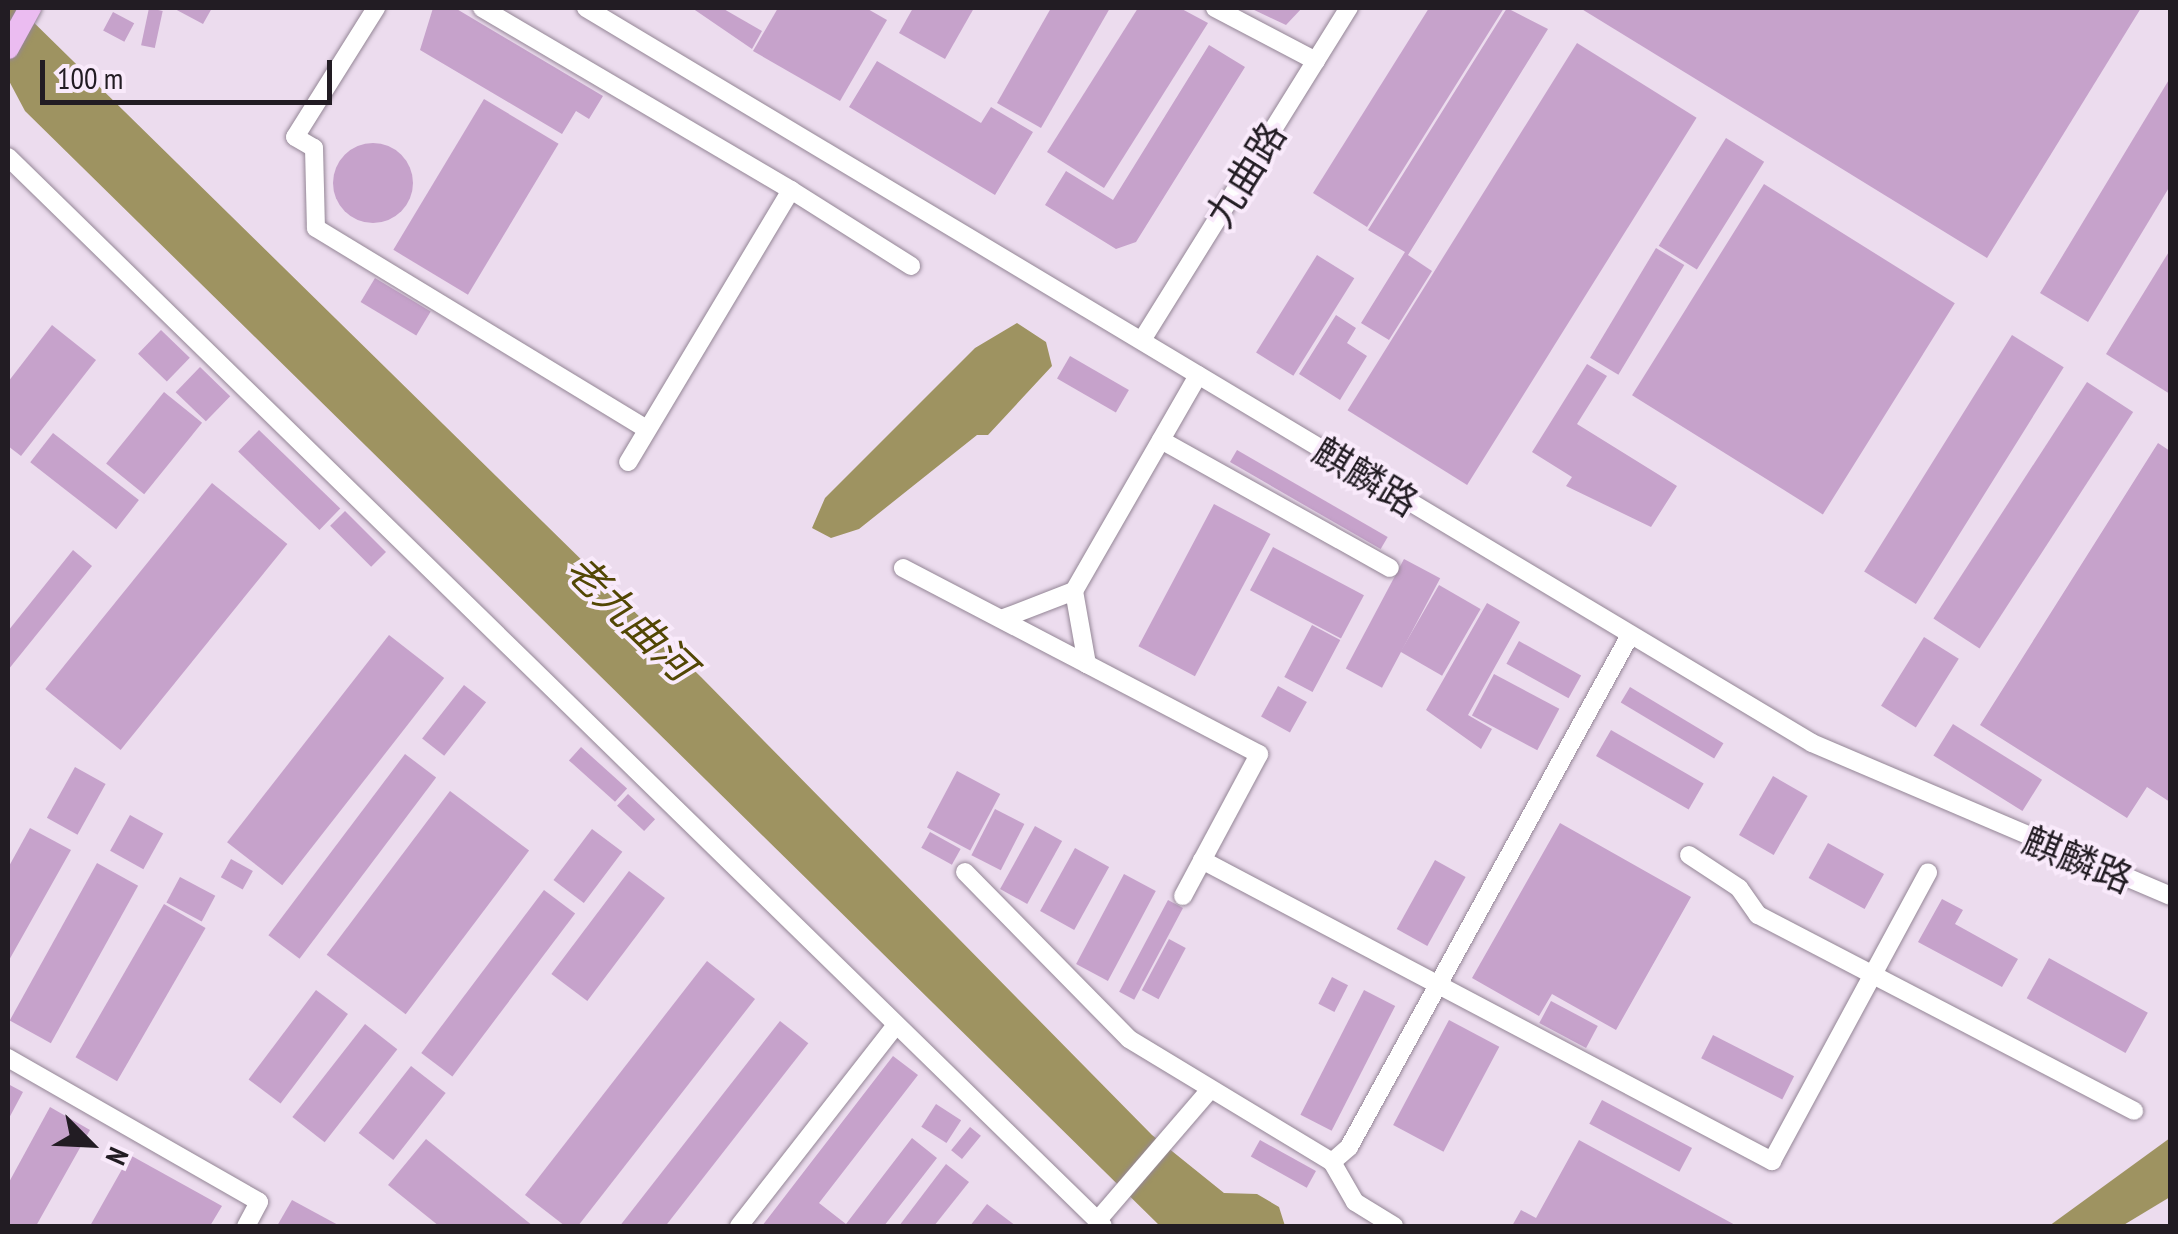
<!DOCTYPE html>
<meta charset="utf-8">
<style>
body{margin:0}
#map{position:relative;width:2178px;height:1234px;overflow:hidden;background:#ecdcee;font-family:"PT Sans Narrow","Noto Sans SC",sans-serif}
div>[style]{position:absolute}
.water>*{inset:0;background:#9e9361}
.building>*{inset:0;background:#c6a2cb;transform-origin:0 0}
.round{border-radius:50%}
.roads{filter:drop-shadow(0 0 2px #948696) drop-shadow(0 0 2px #948696)}
.minor>*{height:18px;margin:-9px;padding:0 9px;transform-origin:9px;border-radius:9px;background:#fff}
.major>*{height:22px;margin:-11px;padding:0 11px;transform-origin:11px;border-radius:11px;background:#ebbcf1}
span{translate:-50% -50%;white-space:nowrap;text-align:center;line-height:1.15;-webkit-text-stroke:8px #f9eafb;paint-order:stroke}
.street-label{font-size:38px;color:#221c23}
.water-label{font-size:40px;color:#524604;font-style:italic}
.frame{position:absolute;inset:0;border:10px solid #221c23;pointer-events:none}
.north{position:absolute;left:40px;top:1094px;width:100px;height:100px;-webkit-text-stroke:8px #f9eafb;paint-order:stroke;rotate:114deg;font-size:28px;font-weight:700;line-height:40px;text-align:center;color:#221c23}
.north::after{content:'';display:block;margin:auto;width:35px;height:45px;background:#221c23;clip-path:polygon(50% 0,100% 100%,50% 72%,0 100%)}
.scale{position:absolute;left:40px;top:60px;width:292px;height:45px;box-sizing:border-box;border:5px solid #221c23;border-top:0;padding-left:12px;font-size:30px;line-height:35px;white-space:nowrap;color:#221c23;-webkit-text-stroke:8px #f9eafb;paint-order:stroke}
</style>
<div id="map">
<div class="water">
<i style="clip-path:polygon(8px 8px,19px 8px,701px 677px,1152px 1135px,1224px 1193px,1257px 1194px,1279px 1207px,1285px 1226px,1160px 1226px,25px 111px,8px 79px)"></i>
<i style="clip-path:polygon(1017px 323px,1046px 342px,1052px 366px,988px 435px,977px 435px,859px 529px,831px 538px,812px 528px,825px 498px,975px 348px)"></i>
<i style="clip-path:polygon(2170px 1138px,2170px 1197px,2122px 1226px,2049px 1226px)"></i>
</div>
<div class="building">
<i style="left:149px;top:8px;width:14px;height:38px;rotate:12deg"></i>
<i style="clip-path:polygon(173px 8px,212px 8px,203px 24px)"></i>
<i style="clip-path:polygon(433px 8px,455px 8px,603px 96px,589px 119px,576px 111px,562px 134px,420px 50px)"></i>
<i style="clip-path:polygon(692px 8px,722px 8px,762px 31px,752px 49px)"></i>
<i style="clip-path:polygon(778px 8px,866px 8px,887px 20px,840px 101px,753px 51px)"></i>
<i style="clip-path:polygon(913px 8px,974px 8px,945px 59px,899px 33px)"></i>
<i style="clip-path:polygon(1051px 8px,1110px 8px,1041px 128px,997px 103px)"></i>
<i style="clip-path:polygon(1138px 8px,1180px 8px,1208px 23px,1104px 188px,1047px 152px)"></i>
<i style="clip-path:polygon(1250px 8px,1302px 8px,1286px 25px)"></i>
<i style="clip-path:polygon(1429px 8px,1504px 8px,1367px 227px,1313px 193px)"></i>
<i style="clip-path:polygon(1507px 8px,1548px 29px,1408px 255px,1432px 271px,1389px 340px,1361px 323px,1405px 252px,1368px 230px)"></i>
<i style="clip-path:polygon(1580px 8px,2141px 8px,1987px 258px)"></i>
<i style="left:113px;top:12px;width:24px;height:21px;rotate:28deg"></i>
<i style="left:1577px;top:43px;width:141px;height:433px;rotate:32deg"></i>
<i style="clip-path:polygon(1209px 45px,1245px 67px,1136px 242px,1116px 249px,1045px 205px,1066px 171px,1113px 200px)"></i>
<i style="clip-path:polygon(877px 61px,981px 123px,991px 107px,1033px 132px,995px 195px,849px 107px)"></i>
<i style="clip-path:polygon(2170px 78px,2170px 186px,2088px 322px,2040px 293px)"></i>
<i style="left:484px;top:99px;width:87px;height:176px;rotate:31deg"></i>
<i style="left:1726px;top:138px;width:45px;height:127px;rotate:32deg"></i>
<i class="round" style="left:333px;top:143px;width:80px;height:80px"></i>
<i style="left:1764px;top:184px;width:225px;height:249px;rotate:32deg"></i>
<i style="left:1656px;top:248px;width:33px;height:128px;rotate:31deg"></i>
<i style="clip-path:polygon(2170px 250px,2170px 394px,2106px 354px)"></i>
<i style="left:1317px;top:255px;width:44px;height:115px;rotate:32deg"></i>
<i style="left:375px;top:278px;width:65px;height:28px;rotate:31deg"></i>
<i style="clip-path:polygon(1336px 315px,1356px 328px,1347px 343px,1367px 356px,1340px 400px,1299px 374px)"></i>
<i style="clip-path:polygon(52px 325px,96px 360px,21px 456px,8px 446px,8px 382px)"></i>
<i style="left:161px;top:330px;width:40px;height:33px;rotate:44deg"></i>
<i style="left:2012px;top:335px;width:61px;height:279px;rotate:32deg"></i>
<i style="left:1070px;top:356px;width:68px;height:26px;rotate:30deg"></i>
<i style="clip-path:polygon(1587px 364px,1607px 376px,1577px 424px,1677px 486px,1651px 527px,1566px 486px,1572px 477px,1532px 452px)"></i>
<i style="left:200px;top:367px;width:42px;height:35px;rotate:44deg"></i>
<i style="left:2087px;top:382px;width:55px;height:282px;rotate:33deg"></i>
<i style="left:164px;top:392px;width:49px;height:92px;rotate:39deg"></i>
<i style="left:259px;top:430px;width:113px;height:30px;rotate:44deg"></i>
<i style="left:53px;top:433px;width:109px;height:37px;rotate:38deg"></i>
<i style="clip-path:polygon(2158px 443px,2170px 451px,2170px 802px,2147px 787px,2127px 818px,1980px 725px)"></i>
<i style="left:1237px;top:450px;width:174px;height:14px;rotate:30deg"></i>
<i style="left:212px;top:483px;width:97px;height:265px;rotate:39deg"></i>
<i style="left:1214px;top:504px;width:64px;height:161px;rotate:28deg"></i>
<i style="left:345px;top:511px;width:58px;height:21px;rotate:45deg"></i>
<i style="left:1273px;top:547px;width:103px;height:49px;rotate:28deg"></i>
<i style="clip-path:polygon(73px 550px,92px 566px,8px 670px,8px 631px)"></i>
<i style="left:1404px;top:559px;width:41px;height:124px;rotate:28deg"></i>
<i style="left:1439px;top:585px;width:48px;height:77px;rotate:30deg"></i>
<i style="clip-path:polygon(1487px 603px,1520px 622px,1468px 715px,1492px 729px,1481px 749px,1426px 710px)"></i>
<i style="left:1312px;top:625px;width:32px;height:59px;rotate:28deg"></i>
<i style="left:389px;top:635px;width:70px;height:263px;rotate:38deg"></i>
<i style="left:1924px;top:637px;width:41px;height:81px;rotate:32deg"></i>
<i style="left:1519px;top:641px;width:71px;height:26px;rotate:29deg"></i>
<i style="left:1494px;top:674px;width:74px;height:47px;rotate:28deg"></i>
<i style="left:464px;top:685px;width:28px;height:68px;rotate:38deg"></i>
<i style="left:1278px;top:686px;width:33px;height:35px;rotate:29deg"></i>
<i style="left:1630px;top:687px;width:109px;height:18px;rotate:31deg"></i>
<i style="left:1953px;top:724px;width:105px;height:37px;rotate:32deg"></i>
<i style="left:1611px;top:730px;width:107px;height:30px;rotate:30deg"></i>
<i style="left:581px;top:747px;width:62px;height:18px;rotate:42deg"></i>
<i style="left:405px;top:754px;width:39px;height:227px;rotate:37deg"></i>
<i style="left:75px;top:767px;width:35px;height:58px;rotate:29deg"></i>
<i style="left:957px;top:771px;width:49px;height:64px;rotate:28deg"></i>
<i style="left:1773px;top:776px;width:40px;height:68px;rotate:30deg"></i>
<i style="left:450px;top:791px;width:99px;height:205px;rotate:37deg"></i>
<i style="left:628px;top:794px;width:37px;height:16px;rotate:43deg"></i>
<i style="left:995px;top:809px;width:33px;height:52px;rotate:27deg"></i>
<i style="left:130px;top:815px;width:38px;height:41px;rotate:29deg"></i>
<i style="clip-path:polygon(1560px 823px,1691px 897px,1616px 1030px,1552px 994px,1539px 1016px,1472px 978px)"></i>
<i style="left:1035px;top:826px;width:31px;height:72px;rotate:29deg"></i>
<i style="clip-path:polygon(30px 828px,71px 850px,8px 962px,8px 868px)"></i>
<i style="left:592px;top:829px;width:38px;height:64px;rotate:37deg"></i>
<i style="left:930px;top:832px;width:35px;height:18px;rotate:29deg"></i>
<i style="left:1828px;top:843px;width:64px;height:40px;rotate:29deg"></i>
<i style="left:1075px;top:848px;width:39px;height:72px;rotate:29deg"></i>
<i style="left:231px;top:859px;width:25px;height:21px;rotate:29deg"></i>
<i style="left:1435px;top:860px;width:35px;height:79px;rotate:29deg"></i>
<i style="left:97px;top:863px;width:47px;height:180px;rotate:29deg"></i>
<i style="left:629px;top:871px;width:45px;height:129px;rotate:37deg"></i>
<i style="left:1124px;top:874px;width:36px;height:102px;rotate:28deg"></i>
<i style="left:180px;top:877px;width:40px;height:29px;rotate:28deg"></i>
<i style="left:544px;top:890px;width:39px;height:204px;rotate:37deg"></i>
<i style="clip-path:polygon(1942px 899px,1963px 910px,1955px 924px,2018px 959px,2002px 987px,1918px 942px)"></i>
<i style="left:1168px;top:900px;width:17px;height:104px;rotate:28deg"></i>
<i style="left:164px;top:904px;width:48px;height:177px;rotate:30deg"></i>
<i style="left:1169px;top:939px;width:19px;height:58px;rotate:28deg"></i>
<i style="left:2049px;top:958px;width:113px;height:46px;rotate:29deg"></i>
<i style="clip-path:polygon(707px 961px,755px 999px,578px 1226px,565px 1226px,525px 1195px)"></i>
<i style="left:1332px;top:977px;width:18px;height:30px;rotate:27deg"></i>
<i style="left:316px;top:990px;width:40px;height:112px;rotate:37deg"></i>
<i style="left:1364px;top:990px;width:35px;height:140px;rotate:27deg"></i>
<i style="left:1551px;top:1001px;width:53px;height:25px;rotate:28deg"></i>
<i style="left:1449px;top:1020px;width:57px;height:119px;rotate:28deg"></i>
<i style="left:780px;top:1021px;width:36px;height:258px;rotate:38deg"></i>
<i style="left:365px;top:1024px;width:41px;height:118px;rotate:38deg"></i>
<i style="left:1713px;top:1035px;width:91px;height:26px;rotate:27deg"></i>
<i style="clip-path:polygon(893px 1056px,918px 1075px,819px 1203px,846px 1224px,912px 1138px,937px 1158px,884px 1226px,762px 1226px)"></i>
<i style="left:411px;top:1066px;width:44px;height:85px;rotate:38deg"></i>
<i style="clip-path:polygon(8px 1084px,23px 1092px,8px 1120px)"></i>
<i style="left:1602px;top:1100px;width:102px;height:27px;rotate:28deg"></i>
<i style="left:936px;top:1104px;width:30px;height:27px;rotate:33deg"></i>
<i style="clip-path:polygon(50px 1107px,90px 1130px,36px 1226px,8px 1226px,8px 1184px)"></i>
<i style="left:970px;top:1127px;width:14px;height:30px;rotate:39deg"></i>
<i style="clip-path:polygon(426px 1139px,533px 1226px,439px 1226px,388px 1185px)"></i>
<i style="left:1260px;top:1140px;width:64px;height:19px;rotate:29deg"></i>
<i style="clip-path:polygon(1579px 1140px,1737px 1226px,1512px 1226px,1521px 1210px,1536px 1218px)"></i>
<i style="clip-path:polygon(130px 1155px,222px 1206px,210px 1226px,90px 1226px)"></i>
<i style="clip-path:polygon(946px 1164px,969px 1182px,934px 1226px,899px 1226px)"></i>
<i style="clip-path:polygon(292px 1200px,340px 1226px,277px 1226px)"></i>
<i style="clip-path:polygon(987px 1204px,1016px 1226px,970px 1226px)"></i>
</div>
<div class="roads">
<div class="minor">
<i style="left:376px;top:8px;width:152px;rotate:122.1deg"></i>
<i style="left:295px;top:137px;width:22px;rotate:30deg"></i>
<i style="left:314px;top:148px;width:80px;rotate:88.6deg"></i>
<i style="left:316px;top:228px;width:385px;rotate:31.3deg"></i>
<i style="left:482px;top:8px;width:359px;rotate:30.5deg"></i>
<i style="left:791px;top:190px;width:317px;rotate:120.9deg"></i>
<i style="left:586px;top:8px;width:1429px;rotate:30.94deg"></i>
<i style="left:1812px;top:743px;width:389px;rotate:23.1deg"></i>
<i style="left:1215px;top:8px;width:114px;rotate:27.7deg"></i>
<i style="left:8px;top:157px;width:1530px;rotate:44.31deg"></i>
<i style="left:791px;top:190px;width:142px;rotate:32.3deg"></i>
<i style="left:1142px;top:340px;width:391px;rotate:-58.1deg"></i>
<i style="left:1161px;top:440px;width:262px;rotate:29.2deg"></i>
<i style="left:903px;top:568px;width:208px;rotate:27.6deg"></i>
<i style="left:1004px;top:618px;width:75px;rotate:-21.1deg"></i>
<i style="left:1689px;top:855px;width:60px;rotate:33.4deg"></i>
<i style="left:1739px;top:888px;width:33px;rotate:55deg"></i>
<i style="left:1758px;top:915px;width:424px;rotate:27.5deg"></i>
<i style="left:1202px;top:860px;width:645px;rotate:27.84deg"></i>
<i style="left:1772px;top:1161px;width:328px;rotate:-61.6deg"></i>
<i style="left:965px;top:872px;width:234px;rotate:45.5deg"></i>
<i style="left:1129px;top:1039px;width:237px;rotate:31.2deg"></i>
<i style="left:1183px;top:896px;width:161px;rotate:-61.8deg"></i>
<i style="left:1259px;top:754px;width:194px;rotate:-152.4deg"></i>
<i style="left:1087px;top:664px;width:74px;rotate:-100.1deg"></i>
<i style="left:1074px;top:591px;width:249px;rotate:-60.1deg"></i>
<i style="left:8px;top:1058px;width:289px;rotate:29.8deg"></i>
<i style="left:259px;top:1202px;width:27px;rotate:118deg"></i>
<i style="left:1097px;top:1221px;width:170px;rotate:-49.3deg"></i>
<i style="left:739px;top:1226px;width:255px;rotate:-52deg"></i>
<i style="left:1394px;top:1226px;width:46px;rotate:-148.4deg"></i>
<i style="left:1355px;top:1202px;width:46px;rotate:-119.9deg"></i>
<i style="left:1332px;top:1162px;width:23px;rotate:-41deg"></i>
<i style="left:1349px;top:1147px;width:582px;rotate:-61.23deg"></i>
</div>
<div class="major">
<i style="left:8px;top:48px;width:46px;rotate:-61.2deg"></i>
</div>
</div>
<div class="street-label">
<span style="left:1245px;top:174px;rotate:-58deg">九曲路</span>
<span style="left:1366px;top:476px;rotate:31deg">麒麟路</span>
<span style="left:2078px;top:859px;rotate:22deg">麒麟路</span>
</div>
<div class="water-label">
<span style="left:631px;top:617px;rotate:44deg">老九曲河</span>
</div>
<div class="frame"></div>
<div class="north">N</div>
<div class="scale">100 m</div>
</div>
